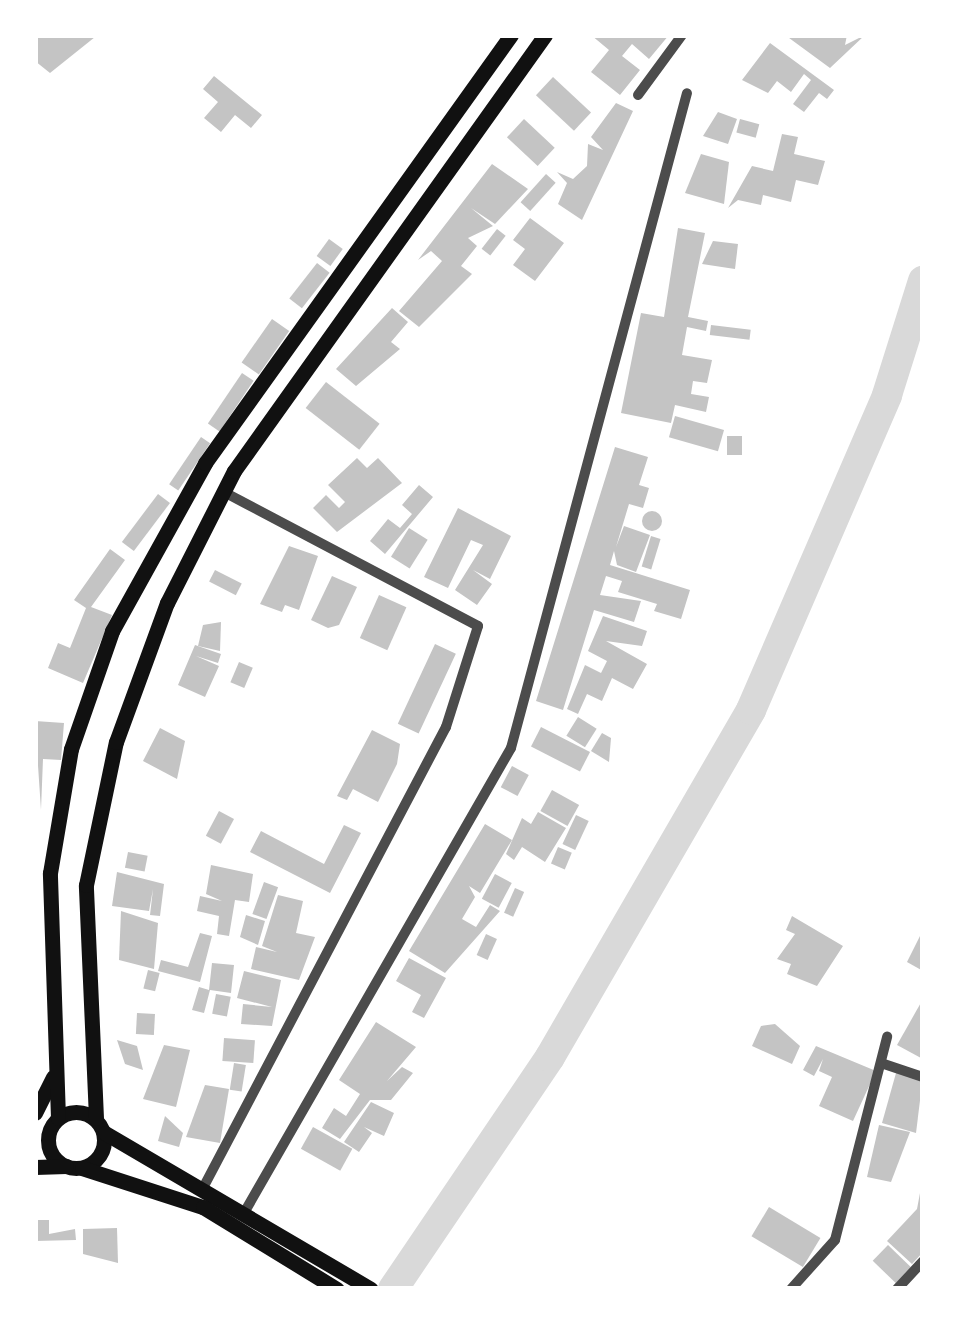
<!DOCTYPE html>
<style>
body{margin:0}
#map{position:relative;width:958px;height:1324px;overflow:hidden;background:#fff;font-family:"DM Sans",sans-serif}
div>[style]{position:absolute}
.river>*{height:30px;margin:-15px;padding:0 15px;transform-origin:15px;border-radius:15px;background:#d9d9d9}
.building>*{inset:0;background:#c4c4c4;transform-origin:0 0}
.round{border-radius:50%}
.minor>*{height:10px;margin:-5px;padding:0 5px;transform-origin:5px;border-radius:5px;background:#4c4c4c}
.primary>*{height:15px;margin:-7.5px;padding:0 7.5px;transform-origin:7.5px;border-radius:7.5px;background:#111}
.primary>.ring{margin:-7.5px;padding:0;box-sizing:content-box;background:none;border:15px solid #111;border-radius:50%}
span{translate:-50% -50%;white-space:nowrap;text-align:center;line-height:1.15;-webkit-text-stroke:8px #fff;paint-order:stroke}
.frame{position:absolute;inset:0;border:38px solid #fff;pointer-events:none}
</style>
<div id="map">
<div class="river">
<i style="left:393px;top:1289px;width:280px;rotate:-55.9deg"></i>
<i style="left:550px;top:1057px;width:401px;rotate:-59.9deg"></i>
<i style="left:751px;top:710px;width:343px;rotate:-66.6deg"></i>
<i style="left:887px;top:395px;width:120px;rotate:-72.5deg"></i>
</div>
<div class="building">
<i style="clip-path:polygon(35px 35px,93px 35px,95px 37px,50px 73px,35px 61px)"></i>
<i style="clip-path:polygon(591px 35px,669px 35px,649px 59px,632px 44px,622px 56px,640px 70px,620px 95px,591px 72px,609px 50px)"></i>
<i style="clip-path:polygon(785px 35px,847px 35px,845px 45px,865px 35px,830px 68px)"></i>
<i style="clip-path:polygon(770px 43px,834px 90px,827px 99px,819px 93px,804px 112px,793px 104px,811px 80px,804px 74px,791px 92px,777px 81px,768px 93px,742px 80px)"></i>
<i style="clip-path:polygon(214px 76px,262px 115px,251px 128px,235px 115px,221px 132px,204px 118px,218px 102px,203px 89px)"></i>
<i style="left:553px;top:77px;width:52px;height:25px;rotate:43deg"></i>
<i style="clip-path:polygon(616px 103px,633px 111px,582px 220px,558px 204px,567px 183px,557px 172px,573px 179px,587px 166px,588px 144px,603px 150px,591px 137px)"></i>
<i style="clip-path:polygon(718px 112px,737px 119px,728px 144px,703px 136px)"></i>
<i style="left:524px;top:119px;width:42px;height:25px;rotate:43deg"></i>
<i style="left:740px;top:119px;width:20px;height:14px;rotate:15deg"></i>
<i style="clip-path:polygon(782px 134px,798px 137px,794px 154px,825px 161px,818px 185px,796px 180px,791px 202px,763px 195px,761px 205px,738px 200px,728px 208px,752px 166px,773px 171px)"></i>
<i style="clip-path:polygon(701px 154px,729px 162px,724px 204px,685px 193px)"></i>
<i style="clip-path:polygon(492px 164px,528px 189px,495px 224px,471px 208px,493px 226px,468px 238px,477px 246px,461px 266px,472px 274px,419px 327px,399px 311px,442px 261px,431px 251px,418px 260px)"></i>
<i style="left:546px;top:174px;width:13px;height:38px;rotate:42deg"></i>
<i style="clip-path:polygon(530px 218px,564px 243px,535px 281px,513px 265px,525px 249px,513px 240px)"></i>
<i style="clip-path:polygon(678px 228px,705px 233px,688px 317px,708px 321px,706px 331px,687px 327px,682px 355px,712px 360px,707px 383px,693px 381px,691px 394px,709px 397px,706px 412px,675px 405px,671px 423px,621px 413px,641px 313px,664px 317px)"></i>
<i style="left:497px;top:229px;width:11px;height:25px;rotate:38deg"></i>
<i style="left:329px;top:239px;width:17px;height:21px;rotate:36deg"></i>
<i style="clip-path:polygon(713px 241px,738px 244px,735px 269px,702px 264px)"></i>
<i style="left:317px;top:263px;width:16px;height:45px;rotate:38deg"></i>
<i style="clip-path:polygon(392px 308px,408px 322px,391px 342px,400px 349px,356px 386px,336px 369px)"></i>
<i style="left:272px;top:319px;width:21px;height:53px;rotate:35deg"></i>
<i style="left:711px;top:325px;width:40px;height:10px;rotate:7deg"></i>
<i style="left:242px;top:373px;width:14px;height:61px;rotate:34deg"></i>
<i style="left:326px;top:382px;width:68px;height:33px;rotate:38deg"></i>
<i style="left:675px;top:416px;width:51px;height:22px;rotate:16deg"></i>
<i style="left:727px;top:436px;width:15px;height:19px"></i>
<i style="left:201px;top:437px;width:11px;height:57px;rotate:34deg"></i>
<i style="clip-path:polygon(615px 447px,648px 457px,639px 485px,649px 488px,643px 508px,629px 504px,616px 547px,624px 526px,650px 535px,636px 572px,617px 565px,614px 551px,610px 565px,690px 590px,681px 619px,654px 611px,657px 604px,618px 592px,622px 581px,606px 576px,600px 595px,641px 601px,634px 622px,594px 610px,563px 710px,536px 701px)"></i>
<i style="clip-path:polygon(357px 458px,367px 468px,378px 458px,402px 483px,337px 532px,313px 508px,326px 495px,339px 508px,345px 502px,328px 485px)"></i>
<i style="clip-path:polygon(419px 485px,433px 497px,385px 554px,370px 541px,388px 519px,400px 528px,412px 514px,402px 505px)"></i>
<i style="left:158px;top:494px;width:15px;height:60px;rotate:37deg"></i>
<i style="clip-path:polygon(458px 508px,511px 536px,490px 579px,473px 570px,492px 584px,477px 605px,455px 590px,483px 545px,471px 540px,448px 588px,424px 577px)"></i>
<i class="round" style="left:642px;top:511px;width:20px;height:20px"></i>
<i style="left:409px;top:528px;width:22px;height:34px;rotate:32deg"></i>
<i style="left:651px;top:536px;width:10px;height:32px;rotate:17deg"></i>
<i style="clip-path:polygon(289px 546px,318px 556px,299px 610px,285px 605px,282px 612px,260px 604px)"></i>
<i style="clip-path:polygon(110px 549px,125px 560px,91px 607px,112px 615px,83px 683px,48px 668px,58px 643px,70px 648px,86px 608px,74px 600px)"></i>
<i style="left:215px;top:570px;width:30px;height:13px;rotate:27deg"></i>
<i style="clip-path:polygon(332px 576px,357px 587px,339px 625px,328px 628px,311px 620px)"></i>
<i style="left:379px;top:595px;width:30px;height:47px;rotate:24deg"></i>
<i style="clip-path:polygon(603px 616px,647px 631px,642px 646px,606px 641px,647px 664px,633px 689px,612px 678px,602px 701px,587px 694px,578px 714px,567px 709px,585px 665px,601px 673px,607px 661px,588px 651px)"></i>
<i style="clip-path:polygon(221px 622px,220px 651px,198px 646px,203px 625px)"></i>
<i style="left:435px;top:644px;width:23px;height:88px;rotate:25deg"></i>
<i style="clip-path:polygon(195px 645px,221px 654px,218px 663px,196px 656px,219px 666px,205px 697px,178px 685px)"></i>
<i style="left:239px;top:662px;width:15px;height:22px;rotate:23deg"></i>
<i style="left:578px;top:717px;width:22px;height:22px;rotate:32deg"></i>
<i style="clip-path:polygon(35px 721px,64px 723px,61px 760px,43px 759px,41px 810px)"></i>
<i style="left:541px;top:727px;width:55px;height:22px;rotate:27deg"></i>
<i style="clip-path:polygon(160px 728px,185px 741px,177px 779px,143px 761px)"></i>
<i style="clip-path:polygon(372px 730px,400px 744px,397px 764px,378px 802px,353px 789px,347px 800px,337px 796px)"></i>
<i style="clip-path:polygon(602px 733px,611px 738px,609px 762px,591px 751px)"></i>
<i style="left:512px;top:766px;width:19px;height:24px;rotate:28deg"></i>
<i style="left:552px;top:790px;width:31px;height:24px;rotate:29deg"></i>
<i style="left:219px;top:811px;width:17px;height:28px;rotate:28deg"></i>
<i style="clip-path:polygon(538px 812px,566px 828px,545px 862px,522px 847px,514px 860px,506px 854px,522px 818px,531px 824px)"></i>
<i style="left:576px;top:815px;width:14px;height:32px;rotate:25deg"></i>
<i style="clip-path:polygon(485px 824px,512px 840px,480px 893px,469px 886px,475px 897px,462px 919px,476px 927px,490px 905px,500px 911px,445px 973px,409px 951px)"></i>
<i style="clip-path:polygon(344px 825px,361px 833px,330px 893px,250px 852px,261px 831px,324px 864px)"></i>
<i style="left:558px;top:847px;width:15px;height:18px;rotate:23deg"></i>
<i style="left:128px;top:852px;width:20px;height:16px;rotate:11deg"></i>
<i style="clip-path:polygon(211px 865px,253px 874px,249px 902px,235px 900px,229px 936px,217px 934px,219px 916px,197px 911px,200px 896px,222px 901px,206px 894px)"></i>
<i style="clip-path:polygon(117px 872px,164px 884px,160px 916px,150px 915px,153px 889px,149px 911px,112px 906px)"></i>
<i style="left:495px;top:874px;width:19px;height:28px;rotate:28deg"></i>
<i style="left:264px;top:882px;width:15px;height:34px;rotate:20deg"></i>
<i style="left:515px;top:888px;width:10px;height:27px;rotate:24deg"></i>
<i style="clip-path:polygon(278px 895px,303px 901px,296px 933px,315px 937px,299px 980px,251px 969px,256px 947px,277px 952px,262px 946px)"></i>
<i style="clip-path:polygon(121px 911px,158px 923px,154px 969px,119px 960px)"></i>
<i style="clip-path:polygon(246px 915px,265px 921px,258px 945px,240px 937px)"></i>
<i style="clip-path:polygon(792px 916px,843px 946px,817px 986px,787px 974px,791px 964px,777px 959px,795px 934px,786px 930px)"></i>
<i style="clip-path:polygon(923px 930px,923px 971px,907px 962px)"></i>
<i style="clip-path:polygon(200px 933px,212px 936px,200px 982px,158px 971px,161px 960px,188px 967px)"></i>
<i style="left:486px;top:934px;width:12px;height:23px;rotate:24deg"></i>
<i style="clip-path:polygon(409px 958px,446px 978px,424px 1018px,412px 1012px,421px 995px,396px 981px)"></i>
<i style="clip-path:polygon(212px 963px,234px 965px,231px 993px,210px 990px,204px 1013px,192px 1010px,199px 987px,209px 990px)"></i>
<i style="left:148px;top:970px;width:12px;height:19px;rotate:14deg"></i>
<i style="clip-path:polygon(244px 971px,281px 980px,272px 1026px,241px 1024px,243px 1004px,272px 1007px,237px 998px)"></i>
<i style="left:216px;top:994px;width:15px;height:20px;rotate:11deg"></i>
<i style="clip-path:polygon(923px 999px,923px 1055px,921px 1058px,897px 1045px)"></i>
<i style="left:137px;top:1013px;width:18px;height:21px;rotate:3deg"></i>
<i style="clip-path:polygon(376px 1022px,416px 1047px,387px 1081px,402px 1067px,413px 1073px,391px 1100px,370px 1100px,340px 1139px,322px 1128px,334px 1108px,346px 1116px,360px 1094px,339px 1080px)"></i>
<i style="clip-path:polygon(775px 1024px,800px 1046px,792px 1064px,752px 1046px,761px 1026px)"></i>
<i style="left:224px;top:1038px;width:31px;height:23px;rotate:4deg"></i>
<i style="clip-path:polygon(117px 1040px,137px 1046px,143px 1070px,125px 1064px)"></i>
<i style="clip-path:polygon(164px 1045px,190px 1050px,176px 1107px,143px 1099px)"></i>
<i style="clip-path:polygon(816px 1046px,876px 1071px,853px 1121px,819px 1106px,832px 1077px,819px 1071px,823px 1059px,814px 1076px,803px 1070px)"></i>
<i style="left:234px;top:1063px;width:12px;height:27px;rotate:9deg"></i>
<i style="clip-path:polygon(896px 1073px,923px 1076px,916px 1133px,882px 1123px)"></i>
<i style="clip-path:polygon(205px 1085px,229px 1089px,220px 1143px,186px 1137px)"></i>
<i style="clip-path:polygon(371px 1102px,394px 1113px,384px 1136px,364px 1127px,372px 1133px,359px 1152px,344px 1142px)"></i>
<i style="clip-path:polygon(165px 1116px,183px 1133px,179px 1147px,158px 1141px)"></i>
<i style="clip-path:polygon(879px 1125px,910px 1132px,891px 1182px,867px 1177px)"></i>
<i style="left:313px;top:1127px;width:45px;height:25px;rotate:29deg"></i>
<i style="clip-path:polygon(923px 1177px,923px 1252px,912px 1264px,887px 1241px,917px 1209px)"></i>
<i style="left:769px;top:1207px;width:60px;height:34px;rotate:31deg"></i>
<i style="clip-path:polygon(35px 1220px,49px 1220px,49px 1234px,75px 1229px,76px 1240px,35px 1241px)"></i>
<i style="clip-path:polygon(117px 1228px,118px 1263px,83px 1254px,83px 1229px)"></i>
<i style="left:888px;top:1245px;width:32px;height:22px;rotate:44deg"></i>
</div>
<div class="minor">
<i style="left:638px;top:95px;width:74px;rotate:-53.7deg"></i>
<i style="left:881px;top:1063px;width:44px;rotate:18.4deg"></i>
<i style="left:203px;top:1188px;width:521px;rotate:-62.21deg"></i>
<i style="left:446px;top:727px;width:106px;rotate:-72.4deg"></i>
<i style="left:478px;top:626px;width:287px;rotate:-152.2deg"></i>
<i style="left:244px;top:1213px;width:536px;rotate:-60.14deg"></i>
<i style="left:511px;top:748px;width:678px;rotate:-74.96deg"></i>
<i style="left:791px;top:1289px;width:66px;rotate:-48.1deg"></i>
<i style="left:835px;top:1240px;width:210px;rotate:-75.6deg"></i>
<i style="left:897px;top:1289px;width:38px;rotate:-47deg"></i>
</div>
<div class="primary">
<i class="ring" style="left:48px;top:1112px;width:41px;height:41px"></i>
<i style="left:35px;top:1113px;width:40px;rotate:-63.4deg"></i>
<i style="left:58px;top:1118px;width:245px;rotate:-91.9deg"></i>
<i style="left:50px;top:873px;width:126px;rotate:-80.4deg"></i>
<i style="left:71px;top:749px;width:125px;rotate:-70.8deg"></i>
<i style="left:112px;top:631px;width:192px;rotate:-61deg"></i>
<i style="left:205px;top:463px;width:526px;rotate:-54.44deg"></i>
<i style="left:96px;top:1118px;width:233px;rotate:-92.5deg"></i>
<i style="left:86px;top:885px;width:146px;rotate:-78.2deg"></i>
<i style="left:116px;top:742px;width:148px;rotate:-69.9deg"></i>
<i style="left:167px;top:603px;width:148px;rotate:-63.1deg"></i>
<i style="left:234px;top:471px;width:536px;rotate:-54.5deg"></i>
<i style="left:105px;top:1133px;width:308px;rotate:30.4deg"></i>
<i style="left:35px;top:1167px;width:31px;rotate:-2deg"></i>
<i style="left:82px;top:1168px;width:127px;rotate:17.9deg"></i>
<i style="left:203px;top:1207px;width:157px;rotate:31.5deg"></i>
</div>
<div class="frame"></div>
</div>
